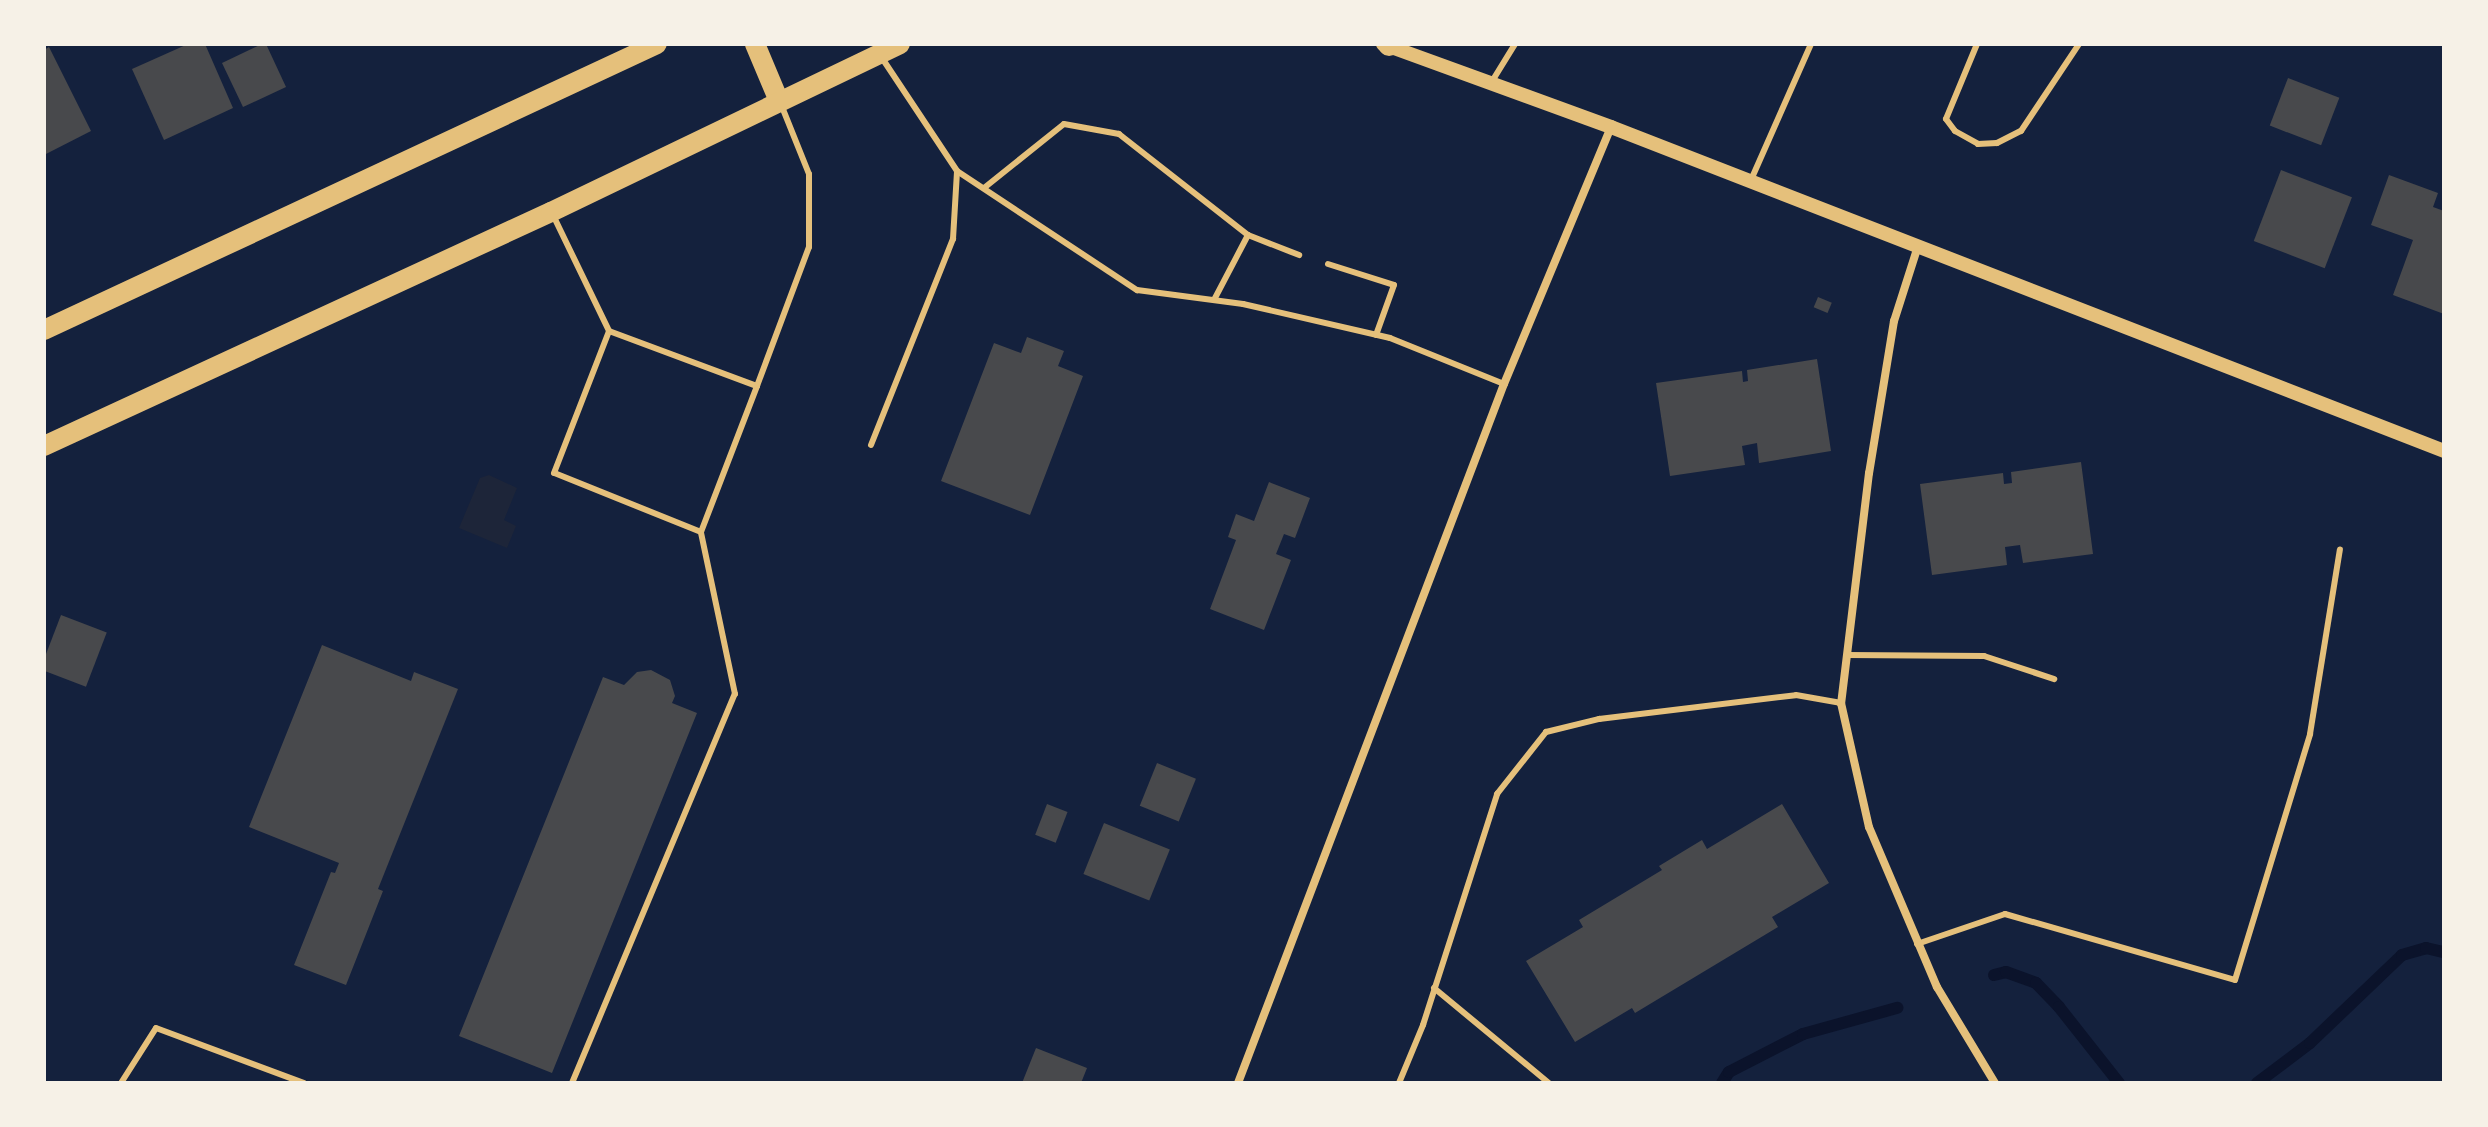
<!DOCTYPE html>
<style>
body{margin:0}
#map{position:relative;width:2488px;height:1127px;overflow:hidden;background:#14213d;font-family:"DM Sans",sans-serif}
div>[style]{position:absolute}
.green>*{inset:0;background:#1d2539}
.stream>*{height:12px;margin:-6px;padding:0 6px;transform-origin:6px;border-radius:6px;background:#0b132b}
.building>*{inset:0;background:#48494c;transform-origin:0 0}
.service>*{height:6px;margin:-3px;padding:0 3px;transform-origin:3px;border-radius:3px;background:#e5c07b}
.minor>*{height:8px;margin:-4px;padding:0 4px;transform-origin:4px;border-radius:4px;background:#e5c07b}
.tertiary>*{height:14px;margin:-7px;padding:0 7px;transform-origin:7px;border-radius:7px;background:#e5c07b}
.primary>*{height:20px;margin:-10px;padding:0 10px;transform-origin:10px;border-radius:10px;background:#e5c07b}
span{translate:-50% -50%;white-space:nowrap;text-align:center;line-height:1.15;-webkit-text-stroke:7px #f6f1e7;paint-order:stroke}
.frame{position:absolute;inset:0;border:46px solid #f6f1e7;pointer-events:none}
</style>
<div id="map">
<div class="green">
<i style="clip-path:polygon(489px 475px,517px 488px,504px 520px,516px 526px,507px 548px,459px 528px,480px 478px)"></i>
</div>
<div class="stream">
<i style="left:1994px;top:975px;width:12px;rotate:-14deg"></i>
<i style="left:2006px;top:972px;width:32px;rotate:20deg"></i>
<i style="left:2036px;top:983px;width:33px;rotate:46deg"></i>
<i style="left:2059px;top:1007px;width:97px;rotate:51.7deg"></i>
<i style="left:1722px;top:1083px;width:13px;rotate:-58deg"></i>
<i style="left:1729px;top:1072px;width:83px;rotate:-27.2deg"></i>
<i style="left:1803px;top:1034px;width:98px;rotate:-15.5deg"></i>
<i style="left:2257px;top:1083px;width:66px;rotate:-37deg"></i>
<i style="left:2310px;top:1043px;width:127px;rotate:-43.7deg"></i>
<i style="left:2402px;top:955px;width:25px;rotate:-16deg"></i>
<i style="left:2426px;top:948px;width:18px;rotate:13deg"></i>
</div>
<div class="building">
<i style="clip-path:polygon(188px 44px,205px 44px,233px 108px,164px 140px,132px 69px)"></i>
<i style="clip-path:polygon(262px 44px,266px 44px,286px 87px,243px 107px,222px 63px)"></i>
<i style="clip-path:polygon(49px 47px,91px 131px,44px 155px,44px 50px)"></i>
<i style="left:2288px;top:78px;width:55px;height:51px;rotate:21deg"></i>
<i style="left:2281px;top:170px;width:76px;height:76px;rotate:21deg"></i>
<i style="clip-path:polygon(2389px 175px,2438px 193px,2433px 207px,2444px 211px,2444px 314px,2393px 295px,2413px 240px,2371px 225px)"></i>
<i style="left:1818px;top:297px;width:15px;height:11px;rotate:23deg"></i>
<i style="clip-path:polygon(1027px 337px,1064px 351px,1058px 366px,1083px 376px,1030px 515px,941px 481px,994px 343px,1021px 353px)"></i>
<i style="clip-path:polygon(1817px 359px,1831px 451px,1759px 463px,1757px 443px,1742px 446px,1745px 465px,1670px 476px,1656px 383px,1742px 371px,1743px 382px,1748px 381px,1747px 370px)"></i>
<i style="clip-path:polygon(2081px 462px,2093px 554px,2023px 563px,2020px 545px,2005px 547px,2007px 565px,1932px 575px,1920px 484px,2003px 473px,2004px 484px,2012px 483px,2011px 472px)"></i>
<i style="clip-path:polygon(1269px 482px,1310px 498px,1295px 538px,1284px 534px,1276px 554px,1291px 560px,1264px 630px,1210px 609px,1236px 540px,1228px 537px,1236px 514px,1254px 521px)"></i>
<i style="left:61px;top:615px;width:49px;height:58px;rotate:21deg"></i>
<i style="clip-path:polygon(322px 645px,411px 681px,414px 672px,458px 689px,378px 889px,383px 891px,346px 985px,294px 965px,331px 872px,335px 873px,339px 863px,249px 827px)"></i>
<i style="clip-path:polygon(651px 670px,670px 680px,675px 696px,672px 703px,697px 713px,552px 1073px,459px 1036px,603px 677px,624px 685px,637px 672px)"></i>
<i style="left:1157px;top:763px;width:42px;height:46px;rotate:22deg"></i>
<i style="left:1047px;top:804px;width:22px;height:33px;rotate:21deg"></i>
<i style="clip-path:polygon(1782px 804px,1829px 883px,1772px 917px,1778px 927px,1635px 1013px,1632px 1008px,1575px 1042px,1526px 961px,1583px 927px,1579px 920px,1662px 870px,1659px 866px,1702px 840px,1707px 849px)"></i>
<i style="left:1104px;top:823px;width:71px;height:55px;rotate:22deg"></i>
<i style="clip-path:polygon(1036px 1048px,1087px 1068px,1081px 1083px,1022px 1083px)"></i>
</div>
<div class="service">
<i style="left:1977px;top:44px;width:81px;rotate:112.5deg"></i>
<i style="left:1946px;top:119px;width:15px;rotate:53deg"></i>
<i style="left:1955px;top:131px;width:26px;rotate:29deg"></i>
<i style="left:1978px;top:144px;width:19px;rotate:-3deg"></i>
<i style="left:1997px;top:143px;width:27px;rotate:-27deg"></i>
<i style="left:2021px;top:131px;width:105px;rotate:-56.3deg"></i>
<i style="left:882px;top:58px;width:136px;rotate:56.4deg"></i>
<i style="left:957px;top:171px;width:216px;rotate:33.5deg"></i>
<i style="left:1137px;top:290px;width:107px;rotate:7.5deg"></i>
<i style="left:1243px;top:304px;width:151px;rotate:13deg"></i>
<i style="left:1390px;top:338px;width:123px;rotate:22deg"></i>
<i style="left:1491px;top:83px;width:46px;rotate:-58.4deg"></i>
<i style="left:1751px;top:180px;width:149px;rotate:-66.2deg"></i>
<i style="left:984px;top:188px;width:102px;rotate:-38.7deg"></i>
<i style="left:1064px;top:124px;width:56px;rotate:10.3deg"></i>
<i style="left:1119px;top:134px;width:164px;rotate:38.1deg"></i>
<i style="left:1248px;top:235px;width:73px;rotate:117.6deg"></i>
<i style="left:553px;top:215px;width:129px;rotate:64.2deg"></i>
<i style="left:609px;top:331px;width:158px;rotate:20.4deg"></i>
<i style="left:757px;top:386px;width:148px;rotate:-69.5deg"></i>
<i style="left:809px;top:247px;width:73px;rotate:-90deg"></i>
<i style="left:809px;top:174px;width:72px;rotate:-111.9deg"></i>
<i style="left:1248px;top:235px;width:55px;rotate:21.4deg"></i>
<i style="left:1328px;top:264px;width:69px;rotate:17.7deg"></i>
<i style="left:1394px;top:285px;width:53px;rotate:109.8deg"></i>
<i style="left:871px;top:445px;width:222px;rotate:-68.3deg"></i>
<i style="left:953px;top:239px;width:68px;rotate:-86.6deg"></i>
<i style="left:701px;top:532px;width:156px;rotate:-69deg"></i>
<i style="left:1847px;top:655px;width:137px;rotate:0.4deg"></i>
<i style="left:1984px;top:656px;width:74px;rotate:18.2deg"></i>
<i style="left:1917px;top:944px;width:93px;rotate:-18.8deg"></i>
<i style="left:2005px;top:914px;width:239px;rotate:16deg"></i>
<i style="left:2235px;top:980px;width:257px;rotate:-73deg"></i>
<i style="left:2310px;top:734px;width:187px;rotate:-80.8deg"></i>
<i style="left:1434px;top:988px;width:149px;rotate:39.6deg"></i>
<i style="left:121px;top:1083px;width:65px;rotate:-57.5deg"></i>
<i style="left:156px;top:1028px;width:158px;rotate:20.4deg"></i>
<i style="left:572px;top:1083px;width:422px;rotate:-67.3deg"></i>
<i style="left:735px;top:694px;width:166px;rotate:-101.9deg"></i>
<i style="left:701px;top:532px;width:158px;rotate:-158.1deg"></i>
<i style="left:554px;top:473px;width:152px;rotate:-68.8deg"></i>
<i style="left:1399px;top:1083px;width:63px;rotate:-67.5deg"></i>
<i style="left:1423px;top:1025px;width:243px;rotate:-72.2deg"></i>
<i style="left:1497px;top:794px;width:79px;rotate:-51.7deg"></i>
<i style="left:1546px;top:732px;width:55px;rotate:-13.8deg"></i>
<i style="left:1599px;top:719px;width:198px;rotate:-6.9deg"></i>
<i style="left:1796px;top:695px;width:46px;rotate:10.1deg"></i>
</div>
<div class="minor">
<i style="left:1918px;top:246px;width:79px;rotate:107.7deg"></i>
<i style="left:1894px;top:321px;width:154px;rotate:99.3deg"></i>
<i style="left:1869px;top:473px;width:232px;rotate:96.9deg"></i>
<i style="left:1841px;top:703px;width:127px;rotate:77.3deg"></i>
<i style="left:1869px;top:827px;width:174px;rotate:67deg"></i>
<i style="left:1937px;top:987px;width:112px;rotate:58.9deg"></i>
<i style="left:1238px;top:1083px;width:748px;rotate:-69.17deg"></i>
<i style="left:1504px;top:384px;width:278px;rotate:-67.4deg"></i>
</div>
<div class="tertiary">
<i style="left:1383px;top:44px;width:243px;rotate:20deg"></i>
<i style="left:1611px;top:127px;width:894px;rotate:21.25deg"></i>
</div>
<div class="primary">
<i style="left:755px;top:44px;width:62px;rotate:67.2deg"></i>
<i style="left:1387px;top:44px;width:3px;rotate:45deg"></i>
<i style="left:44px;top:330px;width:676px;rotate:-25.01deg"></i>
<i style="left:44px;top:446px;width:558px;rotate:-24.78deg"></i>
<i style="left:551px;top:212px;width:387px;rotate:-25.7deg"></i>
</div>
<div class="frame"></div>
</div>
